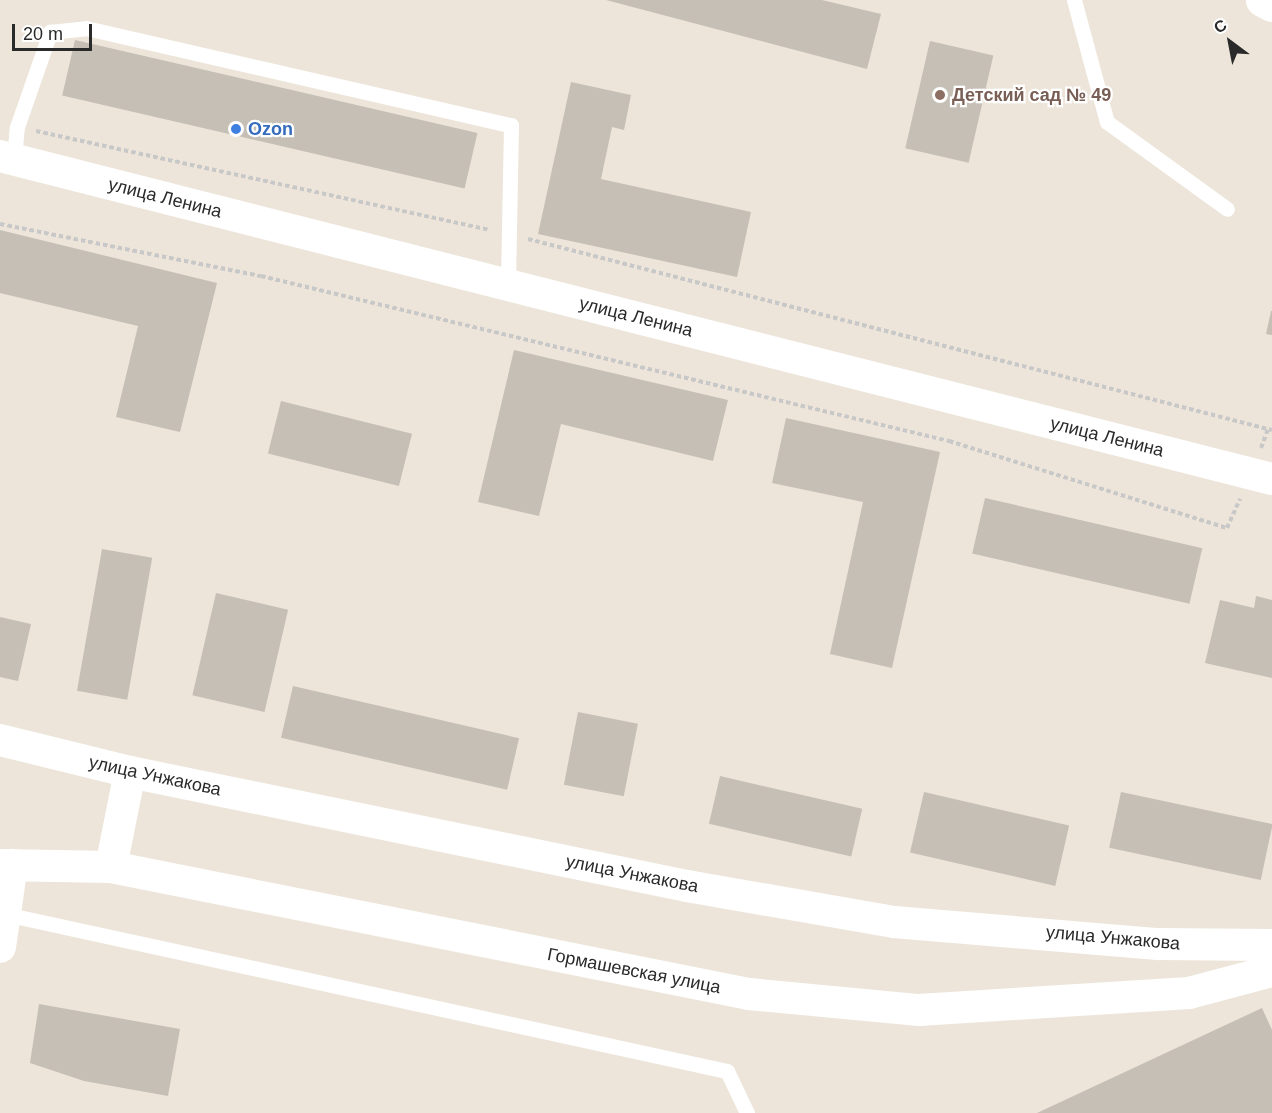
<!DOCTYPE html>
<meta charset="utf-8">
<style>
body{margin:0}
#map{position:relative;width:1272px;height:1113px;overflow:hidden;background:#ede5da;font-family:Arial,sans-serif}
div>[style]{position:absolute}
.building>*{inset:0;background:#c5bfb6;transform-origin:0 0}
.path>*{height:4px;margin-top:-2px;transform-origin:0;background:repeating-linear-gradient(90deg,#c8c8c8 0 4.5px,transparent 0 7.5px)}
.lane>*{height:15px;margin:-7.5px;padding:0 7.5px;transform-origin:7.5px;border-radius:7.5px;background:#fff}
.street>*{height:32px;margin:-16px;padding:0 16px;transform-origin:16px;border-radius:16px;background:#fff}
.secondary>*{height:33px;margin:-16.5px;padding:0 16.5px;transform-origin:16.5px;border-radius:16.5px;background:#fff}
.dots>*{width:16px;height:16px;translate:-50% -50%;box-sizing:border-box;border:3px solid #fff;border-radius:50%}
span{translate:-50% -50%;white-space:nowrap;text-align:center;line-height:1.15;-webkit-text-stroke:4.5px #fff;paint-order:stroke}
.education-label{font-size:18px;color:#785e54;font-weight:700}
.left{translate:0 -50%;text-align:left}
.shop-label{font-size:18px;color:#366cbe;font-weight:700}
.street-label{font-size:18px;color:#2a2a2a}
.north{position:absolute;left:1200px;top:12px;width:60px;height:60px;-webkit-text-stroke:4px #fff;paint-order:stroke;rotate:328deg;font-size:16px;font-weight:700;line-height:24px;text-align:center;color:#2a2a2a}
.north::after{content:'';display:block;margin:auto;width:21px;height:27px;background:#2a2a2a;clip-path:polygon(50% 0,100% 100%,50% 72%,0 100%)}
.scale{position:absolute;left:12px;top:24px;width:80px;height:27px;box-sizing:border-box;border:3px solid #2a2a2a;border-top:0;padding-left:8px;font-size:18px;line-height:21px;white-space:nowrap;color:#2a2a2a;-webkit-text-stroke:4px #fff;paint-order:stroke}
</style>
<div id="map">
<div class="building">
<i style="clip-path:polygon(606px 0,822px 0,881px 14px,867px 69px)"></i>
<i style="left:75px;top:40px;width:413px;height:57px;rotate:13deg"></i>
<i style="left:930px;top:41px;width:65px;height:110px;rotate:13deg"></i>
<i style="clip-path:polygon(571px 82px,631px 95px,624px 130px,612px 127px,601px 179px,751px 212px,737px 277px,538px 234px)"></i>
<i style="clip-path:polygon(0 230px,217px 283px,180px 432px,116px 417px,138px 326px,0 293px)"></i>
<i style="clip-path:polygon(1271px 311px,1272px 311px,1272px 335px,1266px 334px)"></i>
<i style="clip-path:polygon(514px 350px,728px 400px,713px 461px,561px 424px,539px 516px,478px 502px)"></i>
<i style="left:281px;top:401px;width:135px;height:54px;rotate:14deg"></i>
<i style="clip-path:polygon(786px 418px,940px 452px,892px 668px,830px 654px,863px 502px,772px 483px)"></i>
<i style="left:985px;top:498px;width:223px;height:57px;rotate:13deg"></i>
<i style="left:102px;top:549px;width:51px;height:144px;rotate:10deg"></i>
<i style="left:216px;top:593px;width:74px;height:105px;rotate:13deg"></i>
<i style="clip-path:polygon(1256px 596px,1272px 600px,1272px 678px,1205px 663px,1220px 600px,1254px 608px)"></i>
<i style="clip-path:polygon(0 617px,31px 624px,18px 681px,0 677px)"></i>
<i style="left:293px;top:686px;width:232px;height:53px;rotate:13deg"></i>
<i style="left:578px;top:712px;width:61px;height:74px;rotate:11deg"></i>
<i style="left:720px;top:776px;width:146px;height:49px;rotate:13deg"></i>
<i style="left:924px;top:792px;width:149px;height:62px;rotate:13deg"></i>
<i style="left:1121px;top:792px;width:155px;height:57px;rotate:12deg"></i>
<i style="clip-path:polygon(39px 1004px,180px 1029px,168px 1096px,84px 1081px,30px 1063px)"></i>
<i style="clip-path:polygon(1262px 1008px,1272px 1030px,1272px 1113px,1037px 1113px)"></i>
</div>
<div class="path">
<i style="left:36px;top:131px;width:464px;rotate:12.3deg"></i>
<i style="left:0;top:224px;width:266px;rotate:11.3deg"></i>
<i style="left:261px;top:276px;width:708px;rotate:13.49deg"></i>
<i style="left:949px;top:441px;width:291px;rotate:17.4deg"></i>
<i style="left:1227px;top:528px;width:32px;rotate:-66deg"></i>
<i style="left:528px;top:239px;width:768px;rotate:14.4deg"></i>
<i style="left:1261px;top:448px;width:20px;rotate:-70deg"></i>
</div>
<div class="lane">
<i style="left:1074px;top:0;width:126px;rotate:74.9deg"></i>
<i style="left:1107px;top:122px;width:148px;rotate:35.9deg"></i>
<i style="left:14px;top:159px;width:32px;rotate:-85deg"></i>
<i style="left:17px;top:127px;width:101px;rotate:-70.8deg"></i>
<i style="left:50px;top:32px;width:36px;rotate:-6deg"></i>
<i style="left:86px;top:28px;width:436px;rotate:12.9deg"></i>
<i style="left:511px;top:125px;width:160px;rotate:91.1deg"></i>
<i style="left:5px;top:914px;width:739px;rotate:12.27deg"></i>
<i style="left:727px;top:1071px;width:47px;rotate:64.5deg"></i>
</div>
<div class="street">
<i style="left:0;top:156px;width:1312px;rotate:14.25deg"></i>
<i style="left:0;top:740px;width:134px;rotate:13.8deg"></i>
<i style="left:130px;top:772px;width:569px;rotate:11.57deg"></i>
<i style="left:687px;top:886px;width:210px;rotate:9.9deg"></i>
<i style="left:894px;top:922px;width:265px;rotate:4.8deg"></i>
<i style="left:1158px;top:944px;width:114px;rotate:0.5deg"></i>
<i style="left:0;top:865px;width:111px;rotate:1deg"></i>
<i style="left:111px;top:867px;width:651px;rotate:11.26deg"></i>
<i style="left:749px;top:994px;width:171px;rotate:5.4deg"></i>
<i style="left:919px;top:1010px;width:271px;rotate:-3.6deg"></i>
<i style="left:1189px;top:993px;width:86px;rotate:-14.8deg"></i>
<i style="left:111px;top:867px;width:97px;rotate:-78.7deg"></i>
<i style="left:0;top:947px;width:83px;rotate:-81.7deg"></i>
</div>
<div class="secondary">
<i style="left:1262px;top:0;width:11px;rotate:27deg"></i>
</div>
<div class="dots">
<i style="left:940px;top:95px;background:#8d6e63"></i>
<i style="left:236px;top:129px;background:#3f7fe0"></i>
</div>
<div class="education-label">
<span class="left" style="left:952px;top:95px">Детский сад № 49</span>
</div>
<div class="shop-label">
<span class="left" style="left:248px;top:129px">Ozon</span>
</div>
<div class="street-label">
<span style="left:165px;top:198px;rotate:14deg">улица Ленина</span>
<span style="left:636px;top:317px;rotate:14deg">улица Ленина</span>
<span style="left:1107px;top:437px;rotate:14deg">улица Ленина</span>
<span style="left:155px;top:776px;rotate:12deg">улица Унжакова</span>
<span style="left:632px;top:874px;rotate:11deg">улица Унжакова</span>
<span style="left:1113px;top:938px;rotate:5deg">улица Унжакова</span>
<span style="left:634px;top:971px;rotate:11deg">Гормашевская улица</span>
</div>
<div class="north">С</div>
<div class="scale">20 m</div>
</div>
